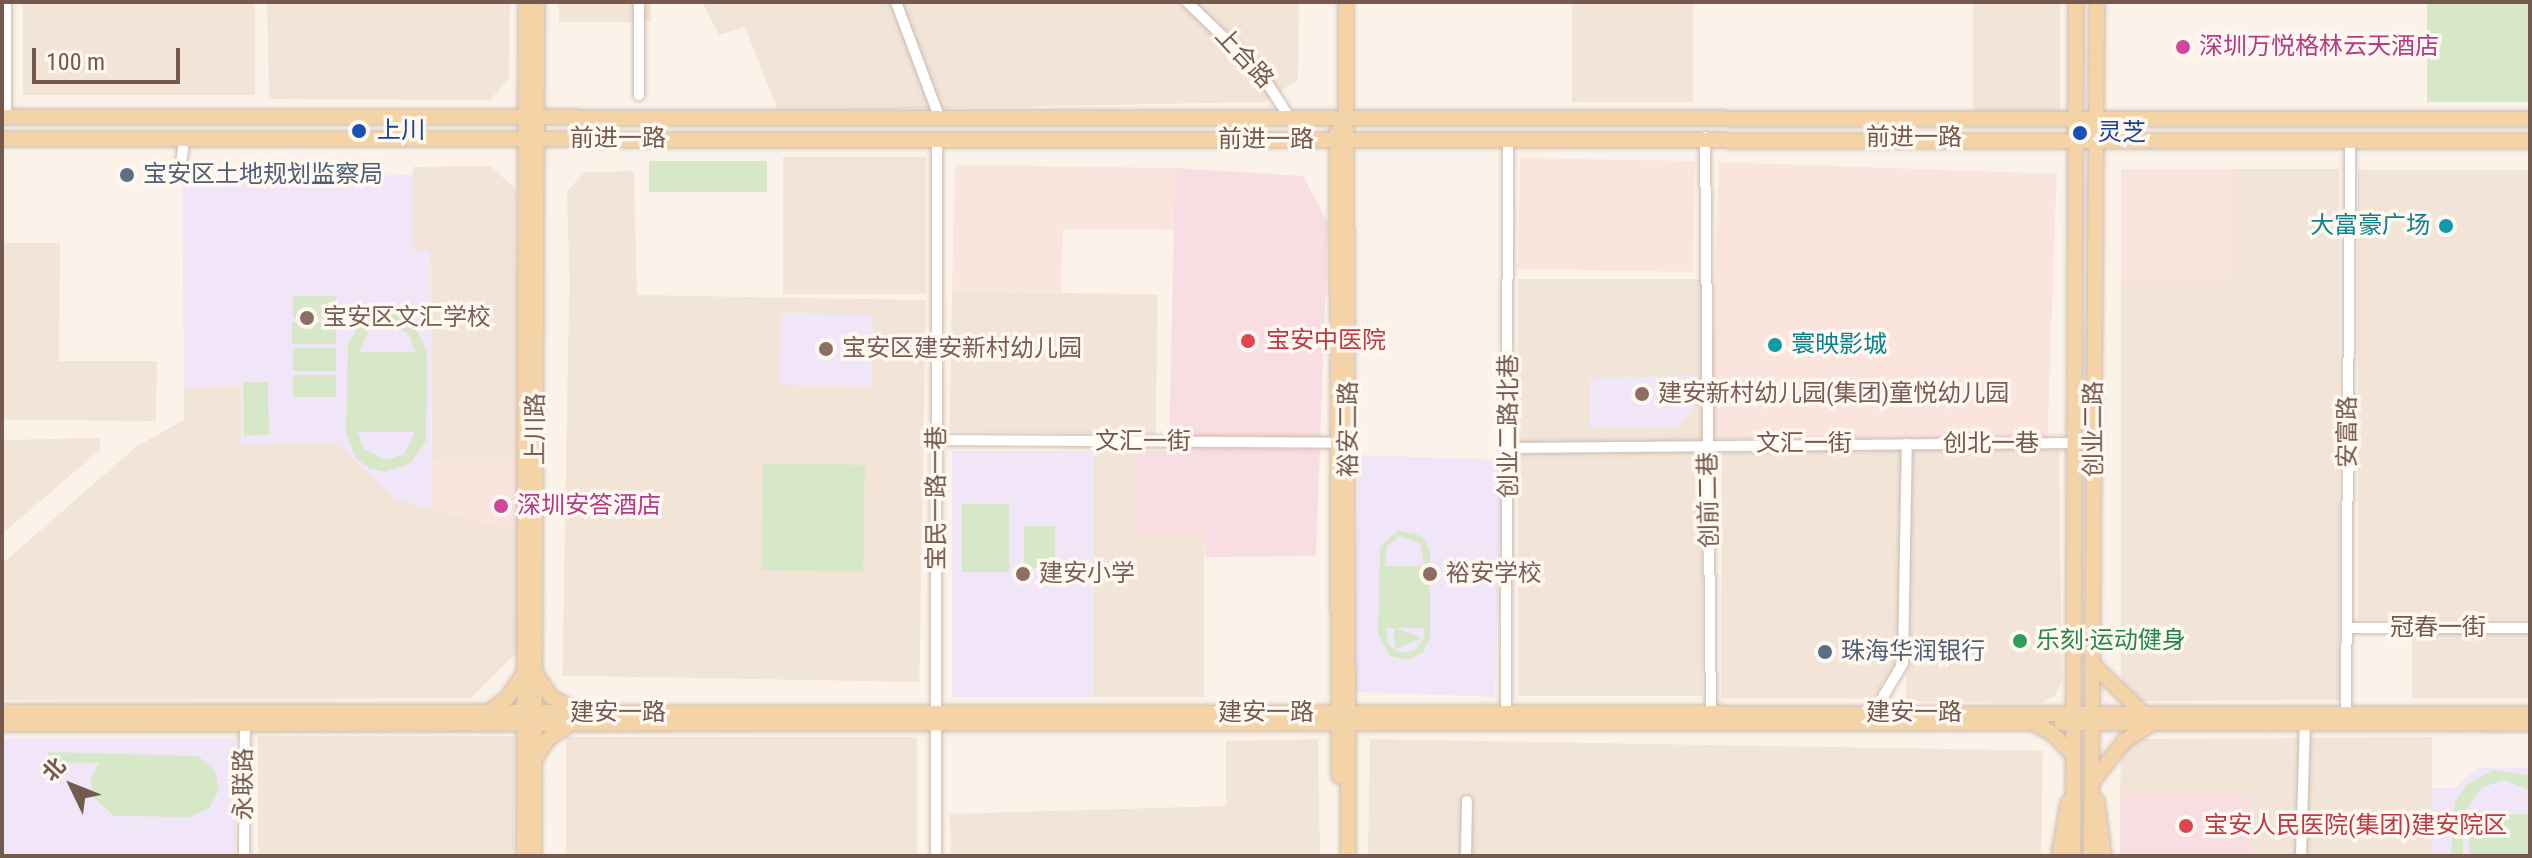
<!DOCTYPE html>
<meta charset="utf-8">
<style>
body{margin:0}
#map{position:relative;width:2532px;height:858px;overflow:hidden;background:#fbf3ea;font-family:"Roboto Condensed","Noto Sans SC",sans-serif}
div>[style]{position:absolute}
.residential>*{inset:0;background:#f2e5d8;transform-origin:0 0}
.commercial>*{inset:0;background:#fae5de;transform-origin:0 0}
.education>*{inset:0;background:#f0e6f8;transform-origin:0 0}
.medical>*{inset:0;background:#f8dde2;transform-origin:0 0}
.green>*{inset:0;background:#d7e8c8;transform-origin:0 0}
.roads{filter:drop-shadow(0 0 2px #cdbbb0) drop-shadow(0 0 2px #cdbbb0)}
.minor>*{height:10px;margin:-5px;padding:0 5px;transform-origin:5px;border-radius:5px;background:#fff}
.major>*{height:14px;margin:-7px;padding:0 7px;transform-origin:7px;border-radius:7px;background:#f4d4a7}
.dots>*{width:22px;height:22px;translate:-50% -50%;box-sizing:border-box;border:4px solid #fef8f0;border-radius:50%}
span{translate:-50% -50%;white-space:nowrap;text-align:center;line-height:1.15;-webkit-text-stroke:7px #fef8f0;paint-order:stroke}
.hotel-label{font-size:24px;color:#b23c85}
.left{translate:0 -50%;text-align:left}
.street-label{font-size:24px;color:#745a4e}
.transit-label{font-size:24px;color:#164399}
.service-label{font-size:24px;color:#4e5e75}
.culture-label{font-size:24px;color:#0d838f}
.right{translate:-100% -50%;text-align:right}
.education-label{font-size:24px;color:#785e54}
.health-label{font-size:24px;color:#be3a42}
.leisure-label{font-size:24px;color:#27864d}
.frame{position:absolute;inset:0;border:4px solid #745a4e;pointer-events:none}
.north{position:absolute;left:32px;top:746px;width:80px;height:80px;-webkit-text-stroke:6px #fef8f0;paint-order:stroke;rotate:313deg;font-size:22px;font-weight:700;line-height:32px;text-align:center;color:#745a4e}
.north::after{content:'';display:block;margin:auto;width:28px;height:36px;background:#745a4e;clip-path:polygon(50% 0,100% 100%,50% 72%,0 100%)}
.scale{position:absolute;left:32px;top:48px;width:148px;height:36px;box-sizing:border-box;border:4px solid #745a4e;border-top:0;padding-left:10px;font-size:24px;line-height:28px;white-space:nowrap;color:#745a4e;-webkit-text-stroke:6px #fef8f0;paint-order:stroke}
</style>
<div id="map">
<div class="residential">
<i style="left:23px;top:2px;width:232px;height:93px"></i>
<i style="clip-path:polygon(267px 2px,510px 2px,509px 79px,490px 100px,269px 99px)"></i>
<i style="left:559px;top:2px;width:92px;height:20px"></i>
<i style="clip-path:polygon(702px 2px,1299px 2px,1298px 80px,1265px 102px,778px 111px,745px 27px,719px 35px)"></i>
<i style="left:1572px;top:2px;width:121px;height:100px"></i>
<i style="left:1973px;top:2px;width:87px;height:110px"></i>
<i style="left:926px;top:157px;width:137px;height:143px;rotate:90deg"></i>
<i style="clip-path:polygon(491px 166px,516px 190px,518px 457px,432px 459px,430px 251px,413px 250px,413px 167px)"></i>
<i style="clip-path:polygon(2232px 169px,2339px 169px,2340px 700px,2135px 701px,2121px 687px,2121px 280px,2232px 280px)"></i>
<i style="left:2358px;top:170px;width:172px;height:449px"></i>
<i style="clip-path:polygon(634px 171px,637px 295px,570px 298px,567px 191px,585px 172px)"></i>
<i style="clip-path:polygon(2px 243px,60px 243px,59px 361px,157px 361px,156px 421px,2px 420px)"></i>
<i style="left:1518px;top:279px;width:184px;height:417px"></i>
<i style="left:952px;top:291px;width:206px;height:140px;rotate:1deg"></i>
<i style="left:926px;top:300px;width:382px;height:357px;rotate:91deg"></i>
<i style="clip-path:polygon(241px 386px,242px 445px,337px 443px,395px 499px,519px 531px,520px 649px,471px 698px,2px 700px,2px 564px,137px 446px,184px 420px,184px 387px)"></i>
<i style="clip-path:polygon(100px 438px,100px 450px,2px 534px,2px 440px)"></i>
<i style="clip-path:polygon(2059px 446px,2062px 682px,2055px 696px,2040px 703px,1906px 701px,1909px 448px)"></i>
<i style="clip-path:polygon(1903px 447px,1900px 658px,1880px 687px,1879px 699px,1721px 698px,1722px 451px)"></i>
<i style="clip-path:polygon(1094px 451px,1135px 451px,1133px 531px,1204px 531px,1204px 697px,1093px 697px)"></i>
<i style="left:2412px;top:633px;width:118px;height:65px"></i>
<i style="left:258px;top:736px;width:256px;height:120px"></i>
<i style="left:917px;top:737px;width:119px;height:351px;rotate:90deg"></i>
<i style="clip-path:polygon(2432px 737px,2432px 856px,2251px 856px,2250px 796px,2120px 796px,2121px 753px,2135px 739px)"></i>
<i style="clip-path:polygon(1318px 739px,1320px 856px,951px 856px,950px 814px,1226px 806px,1226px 741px)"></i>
<i style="left:1370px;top:739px;width:673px;height:117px;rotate:1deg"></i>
</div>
<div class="commercial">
<i style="left:1520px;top:158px;width:175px;height:111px;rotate:1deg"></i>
<i style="left:1719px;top:162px;width:338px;height:276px;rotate:2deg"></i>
<i style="clip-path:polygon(955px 165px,1175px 168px,1174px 230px,1063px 229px,1061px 292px,952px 291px)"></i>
<i style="left:2232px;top:169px;width:111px;height:111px;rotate:90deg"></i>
<i style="clip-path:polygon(518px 457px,519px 531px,432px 509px,432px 459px)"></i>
</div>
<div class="education">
<i style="clip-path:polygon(413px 175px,413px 250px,430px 250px,432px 509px,394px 499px,337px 443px,242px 445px,241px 386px,184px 387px,182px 178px)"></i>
<i style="left:781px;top:313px;width:92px;height:72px;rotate:1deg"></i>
<i style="clip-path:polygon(1693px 376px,1693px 410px,1677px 427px,1590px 428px,1590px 378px)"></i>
<i style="left:1094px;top:451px;width:246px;height:142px;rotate:90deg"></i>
<i style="left:1360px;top:455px;width:143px;height:237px;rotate:2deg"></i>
<i style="left:235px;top:738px;width:118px;height:233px;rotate:90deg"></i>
<i style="clip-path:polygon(2477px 768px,2530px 768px,2530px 856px,2432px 856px,2432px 788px,2456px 788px)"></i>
</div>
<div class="medical">
<i style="clip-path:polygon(1175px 168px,1303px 176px,1328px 223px,1316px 556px,1205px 557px,1204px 531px,1133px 532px,1135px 451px,1169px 451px)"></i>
<i style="left:2120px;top:796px;width:131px;height:60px"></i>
</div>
<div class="green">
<i style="left:2427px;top:2px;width:103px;height:100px"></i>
<i style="left:767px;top:161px;width:31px;height:118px;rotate:90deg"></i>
<i style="left:293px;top:296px;width:43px;height:22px"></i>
<i style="clip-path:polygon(evenodd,378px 313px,396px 313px,412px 321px,427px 352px,426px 441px,411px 463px,386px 472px,369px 468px,355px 457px,346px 432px,348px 343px,362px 321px,378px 313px,394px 325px,409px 335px,415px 352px,359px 352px,369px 330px,394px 325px,378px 313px,358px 432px,415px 432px,404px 454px,386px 460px,364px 449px,358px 432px)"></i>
<i style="left:292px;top:322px;width:44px;height:22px"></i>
<i style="left:293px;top:348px;width:43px;height:23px"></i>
<i style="left:293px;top:375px;width:43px;height:22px"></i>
<i style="left:268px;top:382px;width:53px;height:25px;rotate:89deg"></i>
<i style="left:865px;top:465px;width:107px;height:102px;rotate:91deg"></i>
<i style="left:962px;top:504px;width:47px;height:68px"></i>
<i style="left:1055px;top:526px;width:44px;height:31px;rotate:90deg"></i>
<i style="clip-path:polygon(evenodd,1398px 530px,1422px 536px,1430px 551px,1430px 638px,1422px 653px,1407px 660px,1390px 656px,1378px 634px,1380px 547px,1398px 530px,1400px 536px,1421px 544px,1424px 566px,1385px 566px,1387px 546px,1400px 536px,1398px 530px,1385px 628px,1394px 628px,1395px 649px,1422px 638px,1395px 628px,1424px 628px,1424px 637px,1415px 650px,1402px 653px,1396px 651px,1388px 644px,1385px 628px)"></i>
<i style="clip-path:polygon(48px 752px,198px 756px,215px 770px,219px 790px,209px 808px,190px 817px,114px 816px,92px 796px,91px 778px,99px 763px,48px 762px)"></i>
<i style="clip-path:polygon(2493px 770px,2530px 776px,2530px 790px,2504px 780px,2481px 788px,2463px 814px,2463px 856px,2451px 856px,2455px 802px,2466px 785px)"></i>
<i style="left:2469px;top:814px;width:61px;height:42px"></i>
</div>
<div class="roads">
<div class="minor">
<i style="left:639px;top:2px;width:93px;rotate:90deg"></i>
<i style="left:896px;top:2px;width:125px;rotate:69.4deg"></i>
<i style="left:1187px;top:2px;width:101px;rotate:43.8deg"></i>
<i style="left:1260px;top:72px;width:57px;rotate:57.1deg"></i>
<i style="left:6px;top:117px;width:115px;rotate:-90deg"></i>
<i style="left:1705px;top:137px;width:581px;rotate:89.41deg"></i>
<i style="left:180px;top:172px;width:33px;rotate:-83deg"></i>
<i style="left:937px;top:440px;width:406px;rotate:0.4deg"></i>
<i style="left:1510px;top:448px;width:565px;rotate:-0.51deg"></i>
<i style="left:2347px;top:628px;width:183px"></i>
<i style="left:1883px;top:712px;width:17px;rotate:-87deg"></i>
<i style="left:1884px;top:695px;width:37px;rotate:-59deg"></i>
<i style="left:1903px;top:663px;width:219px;rotate:-89deg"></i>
<i style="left:1506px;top:713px;width:573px;rotate:-89.8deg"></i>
<i style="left:2346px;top:718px;width:578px;rotate:-89.6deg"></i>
<i style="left:244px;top:856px;width:138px;rotate:-89.6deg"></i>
<i style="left:936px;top:856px;width:716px;rotate:-89.92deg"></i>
<i style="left:1466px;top:856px;width:55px;rotate:-89deg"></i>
<i style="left:2301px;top:856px;width:137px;rotate:-88.3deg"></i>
</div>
<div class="major">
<i style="left:1346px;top:2px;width:854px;rotate:89.87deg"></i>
<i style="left:2px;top:117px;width:2528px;rotate:0.05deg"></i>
<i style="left:1337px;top:132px;width:644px;rotate:89.82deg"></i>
<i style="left:2px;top:139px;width:2528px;rotate:0.05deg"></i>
<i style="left:2093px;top:665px;width:66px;rotate:43.8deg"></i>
<i style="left:537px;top:676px;width:25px;rotate:56deg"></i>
<i style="left:551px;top:697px;width:30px;rotate:28deg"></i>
<i style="left:2px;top:712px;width:2528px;rotate:0.05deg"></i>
<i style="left:489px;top:712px;width:24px;rotate:-38deg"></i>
<i style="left:508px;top:697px;width:27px;rotate:-56deg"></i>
<i style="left:2032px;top:723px;width:22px;rotate:27deg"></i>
<i style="left:2052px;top:733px;width:30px;rotate:46deg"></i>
<i style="left:2062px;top:723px;width:468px;rotate:0.1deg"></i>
<i style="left:2px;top:724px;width:2040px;rotate:-0.03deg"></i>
<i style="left:535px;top:759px;width:24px;rotate:-57deg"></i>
<i style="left:548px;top:739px;width:23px;rotate:-34deg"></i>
<i style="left:2093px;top:781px;width:51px;rotate:-52.2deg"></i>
<i style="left:2124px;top:741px;width:32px;rotate:-32deg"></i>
<i style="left:2097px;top:801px;width:55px;rotate:82.7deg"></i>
<i style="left:524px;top:856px;width:854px;rotate:-89.87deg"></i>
<i style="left:534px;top:856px;width:854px;rotate:-89.8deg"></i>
<i style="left:2059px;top:856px;width:54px;rotate:-80.4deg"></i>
<i style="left:2073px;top:856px;width:854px;rotate:-89.8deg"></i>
<i style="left:2091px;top:856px;width:854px;rotate:-89.6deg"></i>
</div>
</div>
<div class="dots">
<i style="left:2183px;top:47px;background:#d1479c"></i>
<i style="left:359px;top:131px;background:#1a4fb4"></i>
<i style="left:2080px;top:133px;background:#1a4fb4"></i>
<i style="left:127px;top:175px;background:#5c6f8a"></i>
<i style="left:2446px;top:226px;background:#0f9aa8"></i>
<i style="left:307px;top:318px;background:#8d6e63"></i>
<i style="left:1248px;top:341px;background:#e0444e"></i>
<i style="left:1775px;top:345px;background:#0f9aa8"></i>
<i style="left:826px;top:349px;background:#8d6e63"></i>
<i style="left:1642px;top:394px;background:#8d6e63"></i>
<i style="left:501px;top:506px;background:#d1479c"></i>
<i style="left:1023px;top:574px;background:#8d6e63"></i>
<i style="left:1430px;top:574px;background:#8d6e63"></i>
<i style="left:2020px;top:641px;background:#2e9e5b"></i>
<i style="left:1825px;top:652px;background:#5c6f8a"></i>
<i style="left:2186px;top:826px;background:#e0444e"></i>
</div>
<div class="hotel-label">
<span class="left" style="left:2199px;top:47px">深圳万悦格林云天酒店</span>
<span class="left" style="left:517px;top:506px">深圳安答酒店</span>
</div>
<div class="street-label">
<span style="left:1244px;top:58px;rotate:47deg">上合路</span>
<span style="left:1914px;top:138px">前进一路</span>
<span style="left:618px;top:139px">前进一路</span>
<span style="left:1266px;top:140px">前进一路</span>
<span style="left:1509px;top:426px;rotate:-90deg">创业二路北巷</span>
<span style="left:536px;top:429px;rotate:-90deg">上川路</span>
<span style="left:1349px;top:429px;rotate:-90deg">裕安二路</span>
<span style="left:2094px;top:429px;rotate:-90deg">创业二路</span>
<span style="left:2348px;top:432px;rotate:-90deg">安富路</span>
<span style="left:1143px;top:442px">文汇一街</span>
<span style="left:1804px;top:444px">文汇一街</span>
<span style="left:1991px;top:444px">创北一巷</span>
<span style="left:937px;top:498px;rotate:-90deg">宝民一路一巷</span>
<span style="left:1709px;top:500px;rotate:-91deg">创前二巷</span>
<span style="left:2438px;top:628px">冠春一街</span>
<span style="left:618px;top:713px">建安一路</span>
<span style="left:1266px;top:713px">建安一路</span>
<span style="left:1914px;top:713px">建安一路</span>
<span style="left:244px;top:784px;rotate:-90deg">永联路</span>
</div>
<div class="transit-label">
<span class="left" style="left:377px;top:131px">上川</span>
<span class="left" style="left:2098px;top:133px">灵芝</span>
</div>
<div class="service-label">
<span class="left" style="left:143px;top:175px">宝安区土地规划监察局</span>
<span class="left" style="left:1841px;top:652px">珠海华润银行</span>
</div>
<div class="culture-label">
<span class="right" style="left:2430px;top:226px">大富豪广场</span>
<span class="left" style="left:1791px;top:345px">寰映影城</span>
</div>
<div class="education-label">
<span class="left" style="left:323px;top:318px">宝安区文汇学校</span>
<span class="left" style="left:842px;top:349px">宝安区建安新村幼儿园</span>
<span class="left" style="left:1658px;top:394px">建安新村幼儿园(集团)童悦幼儿园</span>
<span class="left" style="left:1039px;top:574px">建安小学</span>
<span class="left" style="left:1446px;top:574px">裕安学校</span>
</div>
<div class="health-label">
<span class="left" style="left:1266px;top:341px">宝安中医院</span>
<span class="left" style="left:2204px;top:826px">宝安人民医院(集团)建安院区</span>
</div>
<div class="leisure-label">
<span class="left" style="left:2036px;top:641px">乐刻·运动健身</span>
</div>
<div class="frame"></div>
<div class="north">北</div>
<div class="scale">100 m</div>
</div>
